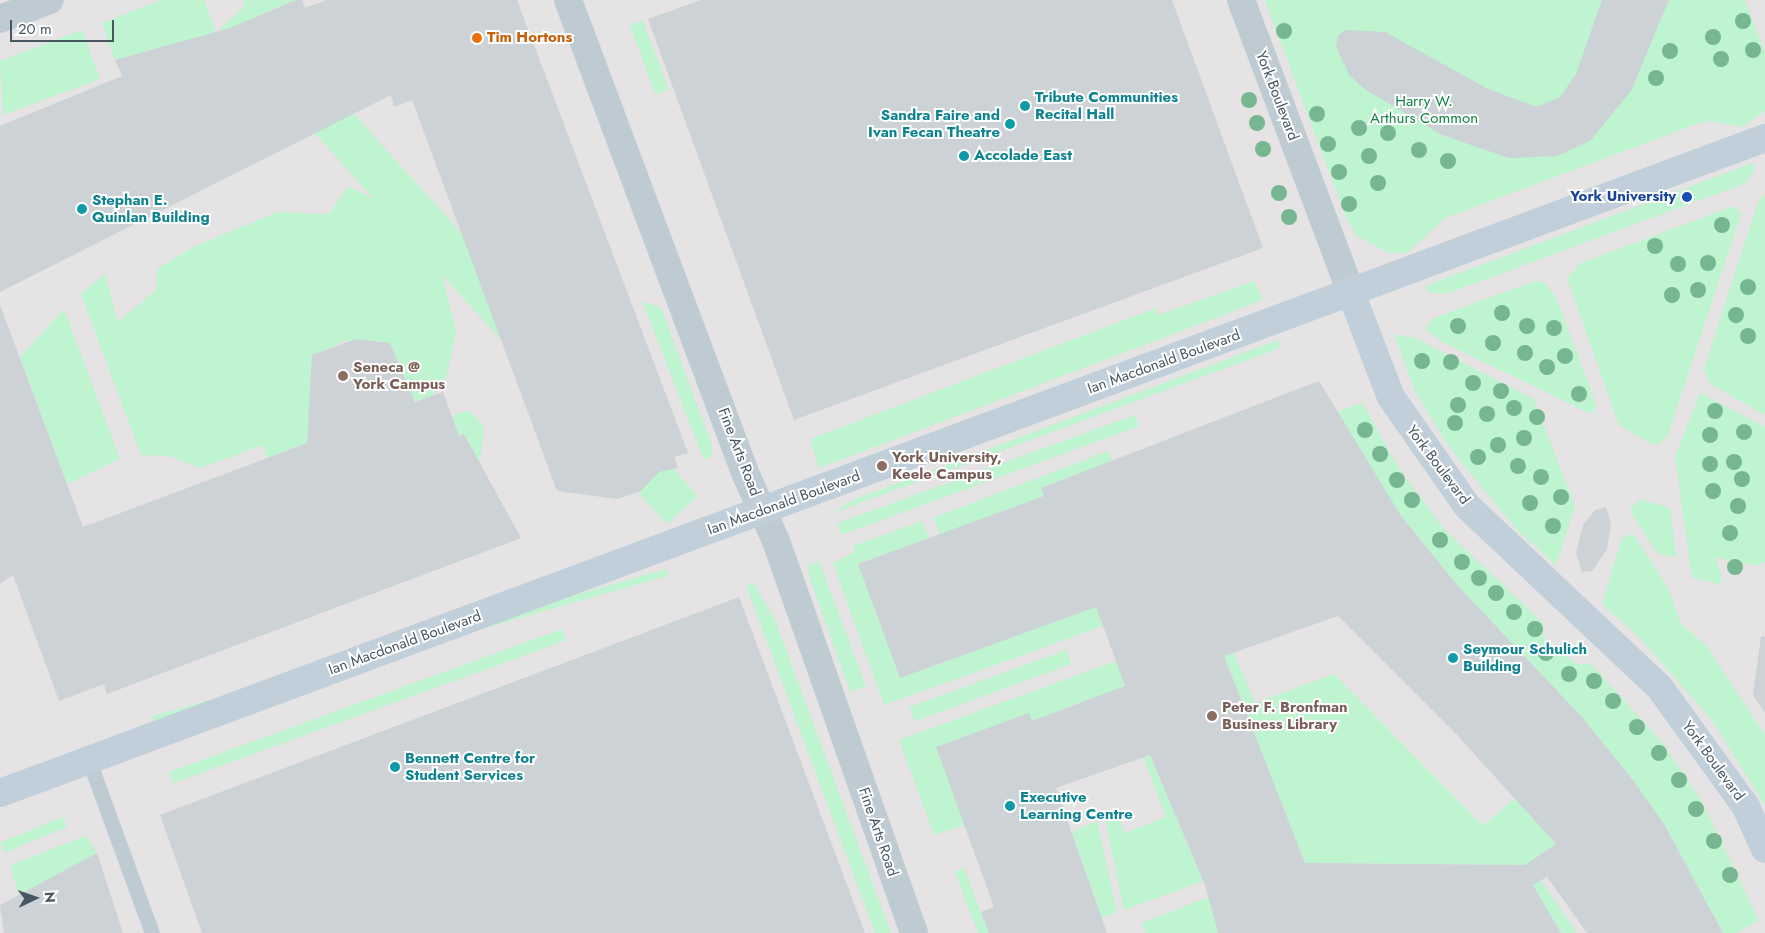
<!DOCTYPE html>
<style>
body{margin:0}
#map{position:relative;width:1765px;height:933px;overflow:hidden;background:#f4f2f2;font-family:Jost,sans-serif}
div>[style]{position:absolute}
.education>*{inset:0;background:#e5e3e4;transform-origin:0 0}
.green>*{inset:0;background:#bef4cf;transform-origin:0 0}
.building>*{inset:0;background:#cdd2d6}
.lane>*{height:15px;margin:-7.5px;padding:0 7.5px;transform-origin:7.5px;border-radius:7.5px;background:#bfcbd2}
.street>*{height:28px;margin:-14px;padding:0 14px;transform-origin:14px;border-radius:14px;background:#bfcbd2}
.secondary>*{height:28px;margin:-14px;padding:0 14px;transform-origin:14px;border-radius:14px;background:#c1cfda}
.trees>*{width:16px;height:16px;margin:-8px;border-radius:50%;background:#76b791}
.dots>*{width:14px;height:14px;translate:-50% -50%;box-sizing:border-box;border:2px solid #fff;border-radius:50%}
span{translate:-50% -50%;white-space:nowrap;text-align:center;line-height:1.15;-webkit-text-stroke:4px #fff;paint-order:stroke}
.food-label{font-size:15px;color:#c56008;font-weight:700}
.left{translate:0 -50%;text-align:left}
.street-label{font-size:15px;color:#475761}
.culture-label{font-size:15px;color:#0d838f;font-weight:700}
.right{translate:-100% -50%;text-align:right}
.park-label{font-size:15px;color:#0f8641}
.transit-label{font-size:15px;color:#164399;font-weight:700}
.education-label{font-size:15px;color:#785e54;font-weight:700}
.north{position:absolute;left:10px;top:873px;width:50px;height:50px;-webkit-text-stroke:4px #fff;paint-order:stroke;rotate:87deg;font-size:14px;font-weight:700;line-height:20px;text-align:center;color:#475761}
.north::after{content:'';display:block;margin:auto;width:18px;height:22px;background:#475761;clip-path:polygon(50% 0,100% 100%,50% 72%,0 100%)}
.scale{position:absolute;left:10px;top:20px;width:104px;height:22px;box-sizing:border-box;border:2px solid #475761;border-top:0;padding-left:6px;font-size:15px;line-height:18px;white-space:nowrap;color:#475761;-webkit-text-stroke:4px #fff;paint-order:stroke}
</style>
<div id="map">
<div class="education">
<i style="left:0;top:0;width:1765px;height:933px"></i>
</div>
<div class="green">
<i style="clip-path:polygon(161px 0,204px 0,216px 32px,115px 60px,102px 23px)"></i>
<i style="clip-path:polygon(244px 0,296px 0,243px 22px)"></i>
<i style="clip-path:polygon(1265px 0,1745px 0,1765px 53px,1765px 111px,1743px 127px,1711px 121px,1697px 124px,1445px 218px,1407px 253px,1388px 253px,1357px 236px,1347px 220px)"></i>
<i style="left:643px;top:20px;width:74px;height:14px;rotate:70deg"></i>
<i style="clip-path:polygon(82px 30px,100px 79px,3px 115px,0 61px)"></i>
<i style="clip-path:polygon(1753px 163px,1755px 170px,1746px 183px,1446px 294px,1428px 292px,1425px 286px)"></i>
<i style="clip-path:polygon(348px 186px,400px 212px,427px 244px,441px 270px,456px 332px,447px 374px,433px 396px,415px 402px,390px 343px,342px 341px,322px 354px,307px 443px,267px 458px,263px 445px,201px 468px,169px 456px,141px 455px,81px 294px,105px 274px,118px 322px,156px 290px,157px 269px,195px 246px,278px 212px,329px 214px)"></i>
<i style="clip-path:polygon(1765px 194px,1765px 415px,1710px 384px,1704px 369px,1758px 202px)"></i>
<i style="clip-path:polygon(1734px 206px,1741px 214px,1668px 435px,1659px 444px,1651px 444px,1619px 425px,1567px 278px,1581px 263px)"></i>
<i style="clip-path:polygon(1254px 281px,1263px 300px,819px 468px,810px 439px,1156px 308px,1158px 315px)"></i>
<i style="clip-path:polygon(1535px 281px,1544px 282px,1556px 297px,1597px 407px,1590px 414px,1441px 341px,1425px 329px,1434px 318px)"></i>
<i style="clip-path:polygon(642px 301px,661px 308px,712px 445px,712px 456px,704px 460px)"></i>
<i style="clip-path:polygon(64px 309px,120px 459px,67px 484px,20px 357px)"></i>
<i style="clip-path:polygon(1394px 334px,1415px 338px,1534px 399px,1575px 506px,1556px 565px,1518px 531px,1449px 447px,1415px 391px)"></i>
<i style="clip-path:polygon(1278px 340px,1280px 348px,830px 514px,853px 500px)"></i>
<i style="clip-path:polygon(1700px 393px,1765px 427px,1765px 562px,1757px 566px,1715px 557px,1722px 578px,1719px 584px,1692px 578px,1675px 457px)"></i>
<i style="clip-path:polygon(1362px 402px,1398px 467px,1444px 529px,1543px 623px,1543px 637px,1576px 664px,1591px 664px,1661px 741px,1700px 798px,1759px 920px,1737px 933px,1723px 933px,1664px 824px,1633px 780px,1581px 716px,1458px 586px,1401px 516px,1336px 413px)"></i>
<i style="clip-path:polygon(469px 410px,484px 426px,480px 464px,464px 434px,459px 436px,452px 416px)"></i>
<i style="left:1135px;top:415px;width:12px;height:317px;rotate:70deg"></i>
<i style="clip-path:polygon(1108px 451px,1112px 461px,1041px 488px,1044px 496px,940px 535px,933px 518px)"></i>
<i style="left:698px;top:496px;width:42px;height:667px;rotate:138deg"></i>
<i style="clip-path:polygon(1640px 499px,1670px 508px,1676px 557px,1658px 554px,1632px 514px,1630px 509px)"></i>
<i style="clip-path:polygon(922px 521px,929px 538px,858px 564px,900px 678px,1096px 607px,1103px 626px,884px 705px,833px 563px,855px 552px,853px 546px)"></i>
<i style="clip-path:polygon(1628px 535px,1634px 535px,1668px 588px,1681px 624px,1706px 645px,1765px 735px,1765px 805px,1711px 719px,1640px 638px,1602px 604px,1622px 538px)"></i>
<i style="clip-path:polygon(819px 561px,866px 686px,850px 692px,809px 576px,808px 565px)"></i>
<i style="left:666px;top:569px;width:7px;height:536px;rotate:74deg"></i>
<i style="clip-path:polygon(754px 583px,775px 620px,891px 933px,875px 933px,746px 585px)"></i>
<i style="left:562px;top:629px;width:12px;height:418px;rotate:70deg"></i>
<i style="left:1066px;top:650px;width:15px;height:167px;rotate:70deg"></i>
<i style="clip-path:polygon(1234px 653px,1255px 703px,1334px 674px,1483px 826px,1515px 798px,1556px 844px,1525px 865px,1305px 863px,1224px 656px)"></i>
<i style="clip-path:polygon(1116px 661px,1125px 686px,1032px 721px,1029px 713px,965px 825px,934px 835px,899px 740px)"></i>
<i style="clip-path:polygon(1150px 755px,1203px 881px,1124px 910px,1105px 818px,1117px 813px,1125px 833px,1166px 817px,1143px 757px)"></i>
<i style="left:63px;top:817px;width:11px;height:68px;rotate:68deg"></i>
<i style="clip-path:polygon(1097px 821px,1117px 912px,1102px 918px,1072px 832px)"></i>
<i style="clip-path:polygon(86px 836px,97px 853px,19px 895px,10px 865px)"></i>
<i style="left:964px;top:868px;width:70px;height:10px;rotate:69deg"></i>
<i style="clip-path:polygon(1541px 881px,1577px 933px,1561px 933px,1533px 885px)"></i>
<i style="clip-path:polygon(1209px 897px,1218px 933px,1146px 933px,1141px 923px)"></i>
</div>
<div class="building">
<i style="clip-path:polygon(296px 0,302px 0,305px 8px,327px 0,517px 0,688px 453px,674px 457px,678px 468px,659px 472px,641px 491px,617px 499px,557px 491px,412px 100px,394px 107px,391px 95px,0 292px,0 126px,122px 76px,115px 60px,230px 28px)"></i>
<i style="clip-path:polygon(701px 0,1172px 0,1263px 248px,794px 420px,648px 19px)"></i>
<i style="clip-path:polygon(1602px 0,1669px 0,1631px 91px,1590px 141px,1557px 156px,1509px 158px,1442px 135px,1366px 90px,1350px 76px,1336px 47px,1338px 36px,1345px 30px,1385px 32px,1488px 89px,1537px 107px,1560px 97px,1576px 74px)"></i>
<i style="clip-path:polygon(0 305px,83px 527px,307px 443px,312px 355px,356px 339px,390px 343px,415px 402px,443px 392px,459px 436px,464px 434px,521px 538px,107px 694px,104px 684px,59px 701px,13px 575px,0 584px)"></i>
<i style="clip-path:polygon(evenodd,1319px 381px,1401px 516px,1458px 586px,1581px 716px,1633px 780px,1664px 824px,1723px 933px,1587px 933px,1547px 877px,1533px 885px,1561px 933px,1218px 933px,1205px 885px,1150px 755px,1056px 788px,1107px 933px,989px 933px,981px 912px,994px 907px,936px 747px,1029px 713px,1032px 721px,1125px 686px,1116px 661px,1096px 607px,900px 678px,858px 564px,1044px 496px,1041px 488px,1319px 381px,1338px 616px,1458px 736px,1556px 844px,1525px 865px,1305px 863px,1224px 656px,1338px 616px)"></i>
<i style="clip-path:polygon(1606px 507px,1611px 523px,1607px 549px,1592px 571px,1582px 572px,1576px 553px,1583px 525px,1595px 510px)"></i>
<i style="clip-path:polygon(739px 597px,865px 933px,202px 933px,160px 815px)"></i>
<i style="clip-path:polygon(1761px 636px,1765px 637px,1765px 713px,1753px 695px)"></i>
<i style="clip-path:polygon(97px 853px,123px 933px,4px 933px,0 905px)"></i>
</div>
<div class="lane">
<i style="left:89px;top:761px;width:183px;rotate:69.9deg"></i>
</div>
<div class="street">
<i style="left:568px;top:0;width:507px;rotate:69.46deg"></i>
<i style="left:746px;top:475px;width:72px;rotate:65.6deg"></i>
<i style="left:776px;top:541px;width:416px;rotate:70.6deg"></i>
<i style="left:1241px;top:0;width:313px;rotate:69.4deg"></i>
<i style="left:0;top:19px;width:53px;rotate:-20.8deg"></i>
</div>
<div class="secondary">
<i style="left:1351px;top:293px;width:111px;rotate:69deg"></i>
<i style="left:1391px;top:397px;width:133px;rotate:55.1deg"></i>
<i style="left:1467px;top:506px;width:265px;rotate:43.3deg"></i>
<i style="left:1660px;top:688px;width:147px;rotate:54.1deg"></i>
<i style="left:1746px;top:807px;width:46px;rotate:65.7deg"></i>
<i style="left:0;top:793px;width:1883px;rotate:-20.36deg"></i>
</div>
<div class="trees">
<i style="left:1743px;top:21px"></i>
<i style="left:1284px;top:31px"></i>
<i style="left:1713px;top:37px"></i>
<i style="left:1753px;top:50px"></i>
<i style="left:1670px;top:51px"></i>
<i style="left:1721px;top:59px"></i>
<i style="left:1656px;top:78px"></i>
<i style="left:1249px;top:100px"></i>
<i style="left:1317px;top:114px"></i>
<i style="left:1257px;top:123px"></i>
<i style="left:1359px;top:128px"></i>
<i style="left:1388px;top:133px"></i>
<i style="left:1328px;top:144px"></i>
<i style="left:1263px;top:149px"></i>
<i style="left:1419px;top:150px"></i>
<i style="left:1369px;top:156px"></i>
<i style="left:1448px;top:161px"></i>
<i style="left:1339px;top:172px"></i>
<i style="left:1378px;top:183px"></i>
<i style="left:1279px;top:193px"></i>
<i style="left:1349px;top:204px"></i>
<i style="left:1289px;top:217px"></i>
<i style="left:1722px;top:225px"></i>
<i style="left:1655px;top:246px"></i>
<i style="left:1708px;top:263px"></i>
<i style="left:1678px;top:264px"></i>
<i style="left:1748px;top:287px"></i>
<i style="left:1698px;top:290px"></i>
<i style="left:1672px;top:295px"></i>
<i style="left:1502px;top:313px"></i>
<i style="left:1736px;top:315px"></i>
<i style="left:1458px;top:326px"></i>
<i style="left:1527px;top:326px"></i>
<i style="left:1554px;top:328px"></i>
<i style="left:1748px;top:336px"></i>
<i style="left:1493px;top:343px"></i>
<i style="left:1525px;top:353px"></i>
<i style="left:1565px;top:356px"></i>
<i style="left:1422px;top:361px"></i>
<i style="left:1451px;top:362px"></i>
<i style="left:1547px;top:367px"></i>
<i style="left:1473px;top:383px"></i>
<i style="left:1501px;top:391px"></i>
<i style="left:1579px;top:394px"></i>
<i style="left:1458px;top:405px"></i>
<i style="left:1514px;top:408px"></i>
<i style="left:1715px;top:411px"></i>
<i style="left:1487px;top:414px"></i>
<i style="left:1537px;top:417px"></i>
<i style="left:1455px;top:423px"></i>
<i style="left:1365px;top:430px"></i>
<i style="left:1744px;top:432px"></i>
<i style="left:1710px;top:435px"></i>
<i style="left:1524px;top:438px"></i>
<i style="left:1498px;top:445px"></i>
<i style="left:1380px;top:454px"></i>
<i style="left:1478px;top:457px"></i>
<i style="left:1734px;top:462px"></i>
<i style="left:1710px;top:464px"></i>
<i style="left:1518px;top:466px"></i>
<i style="left:1541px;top:477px"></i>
<i style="left:1742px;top:479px"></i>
<i style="left:1397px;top:480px"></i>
<i style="left:1713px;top:491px"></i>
<i style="left:1561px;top:497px"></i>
<i style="left:1412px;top:500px"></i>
<i style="left:1530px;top:503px"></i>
<i style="left:1738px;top:506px"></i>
<i style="left:1553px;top:526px"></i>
<i style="left:1730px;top:533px"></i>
<i style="left:1440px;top:540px"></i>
<i style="left:1462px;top:562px"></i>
<i style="left:1735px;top:567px"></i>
<i style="left:1479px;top:578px"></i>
<i style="left:1496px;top:593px"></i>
<i style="left:1514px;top:612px"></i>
<i style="left:1535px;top:629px"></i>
<i style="left:1546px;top:653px"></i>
<i style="left:1569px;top:674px"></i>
<i style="left:1594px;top:681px"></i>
<i style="left:1613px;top:701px"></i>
<i style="left:1637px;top:727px"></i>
<i style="left:1659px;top:753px"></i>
<i style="left:1679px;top:780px"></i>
<i style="left:1696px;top:809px"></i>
<i style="left:1714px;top:841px"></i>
<i style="left:1730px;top:875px"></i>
</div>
<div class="dots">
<i style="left:477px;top:38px;background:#e8710a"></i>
<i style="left:1025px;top:106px;background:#0f9aa8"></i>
<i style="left:1010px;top:124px;background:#0f9aa8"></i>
<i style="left:964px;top:156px;background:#0f9aa8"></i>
<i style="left:1687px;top:197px;background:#1a4fb4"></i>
<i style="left:82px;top:209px;background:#0f9aa8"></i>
<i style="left:343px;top:376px;background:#8d6e63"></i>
<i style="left:882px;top:466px;background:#8d6e63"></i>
<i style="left:1453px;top:658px;background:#0f9aa8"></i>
<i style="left:1212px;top:716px;background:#8d6e63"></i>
<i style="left:395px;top:767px;background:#0f9aa8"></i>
<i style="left:1010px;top:806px;background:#0f9aa8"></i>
</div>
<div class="food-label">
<span class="left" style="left:487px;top:38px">Tim Hortons</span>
</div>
<div class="street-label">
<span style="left:1277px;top:96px;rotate:69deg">York Boulevard</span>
<span style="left:1164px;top:362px;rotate:-20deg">Ian Macdonald Boulevard</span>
<span style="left:739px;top:452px;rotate:69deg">Fine Arts Road</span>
<span style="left:1438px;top:465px;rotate:53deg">York Boulevard</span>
<span style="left:784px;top:503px;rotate:-20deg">Ian Macdonald Boulevard</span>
<span style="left:405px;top:643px;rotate:-20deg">Ian Macdonald Boulevard</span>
<span style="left:1713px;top:761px;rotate:54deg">York Boulevard</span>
<span style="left:878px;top:832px;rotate:71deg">Fine Arts Road</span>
</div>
<div class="culture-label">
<span class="left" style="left:1035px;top:106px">Tribute Communities<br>Recital Hall</span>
<span class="right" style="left:1000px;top:124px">Sandra Faire and<br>Ivan Fecan Theatre</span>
<span class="left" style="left:974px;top:156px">Accolade East</span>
<span class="left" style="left:92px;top:209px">Stephan E.<br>Quinlan Building</span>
<span class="left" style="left:1463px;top:658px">Seymour Schulich<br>Building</span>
<span class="left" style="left:405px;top:767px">Bennett Centre for<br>Student Services</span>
<span class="left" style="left:1020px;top:806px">Executive<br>Learning Centre</span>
</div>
<div class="park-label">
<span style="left:1424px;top:110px">Harry W.<br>Arthurs Common</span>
</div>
<div class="transit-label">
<span class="right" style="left:1676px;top:197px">York University</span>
</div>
<div class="education-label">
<span class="left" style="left:353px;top:376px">Seneca @<br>York Campus</span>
<span class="left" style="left:892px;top:466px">York University,<br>Keele Campus</span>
<span class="left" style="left:1222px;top:716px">Peter F. Bronfman<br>Business Library</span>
</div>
<div class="north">N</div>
<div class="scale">20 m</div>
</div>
